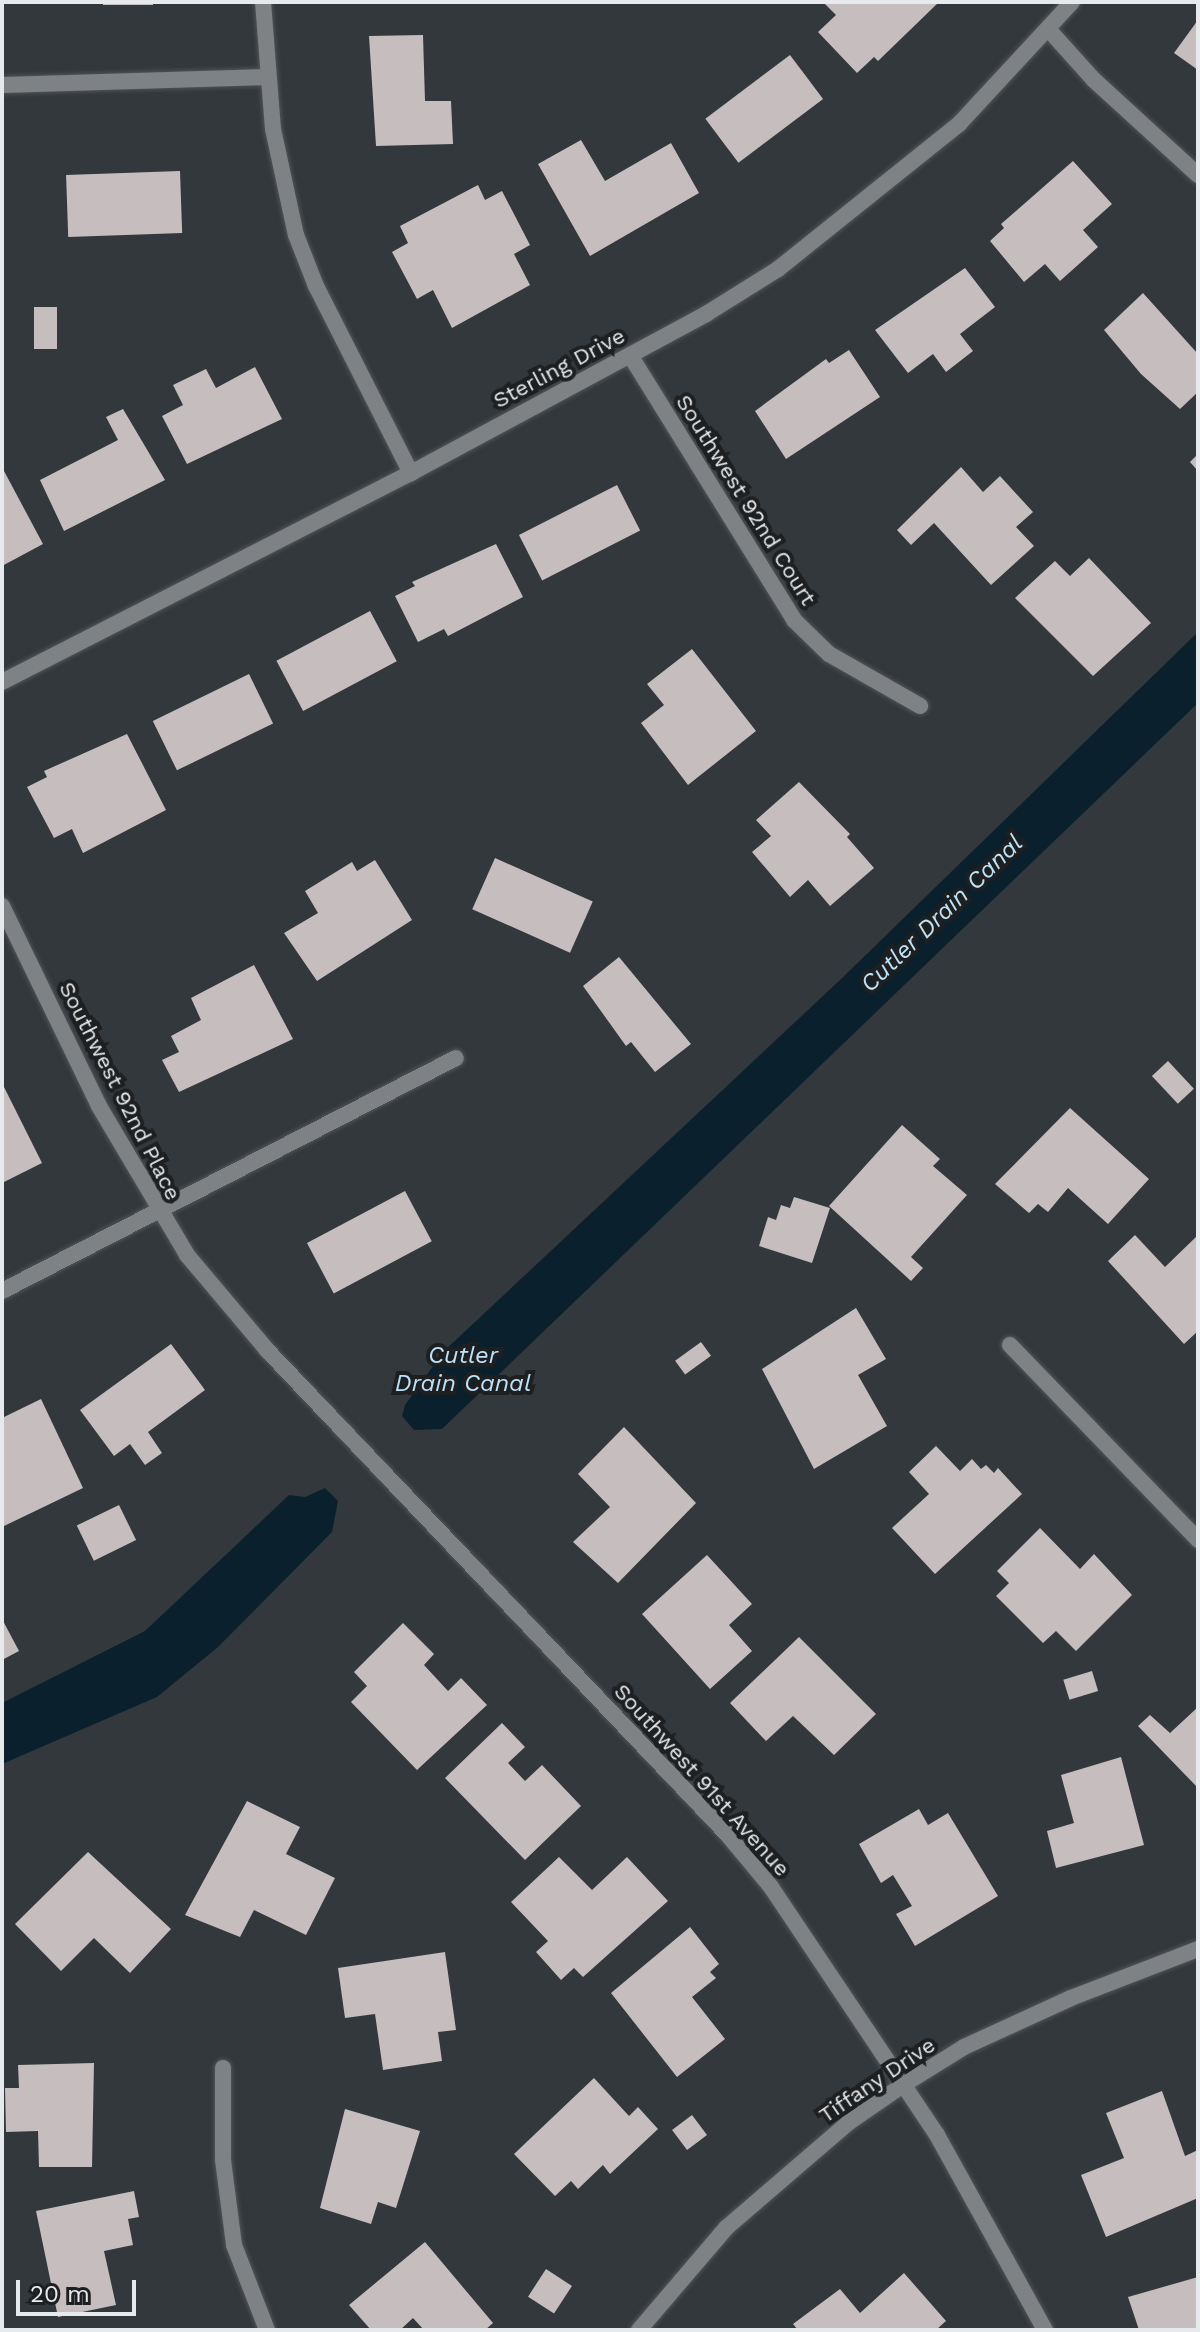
<!DOCTYPE html>
<style>
body{margin:0}
#map{position:relative;width:1200px;height:2332px;overflow:hidden;background:#33383c;font-family:"Work Sans",sans-serif}
div>[style]{position:absolute}
.water>*{inset:0;background:#0a212d}
.building>*{inset:0;background:#c6bdbe;transform-origin:0 0}
.roads{filter:drop-shadow(0 0 2px #505458) drop-shadow(0 0 2px #505458)}
.minor>*{height:16px;margin:-8px;padding:0 8px;transform-origin:8px;border-radius:8px;background:#7f8284}
.tertiary>*{height:16px;margin:-8px;padding:0 8px;transform-origin:8px;border-radius:8px;background:#7f8284}
span{translate:-50% -50%;white-space:nowrap;text-align:center;line-height:1.15;-webkit-text-stroke:8px #1d1f21;paint-order:stroke}
.street-label{font-size:22px;color:#e6eaec}
.water-label{font-size:24px;color:#bee2f8;font-style:italic}
.frame{position:absolute;inset:0;border:4px solid #e6eaec;pointer-events:none}
.scale{position:absolute;left:16px;top:2280px;width:120px;height:36px;box-sizing:border-box;border:4px solid #e6eaec;border-top:0;padding-left:10px;font-size:24px;line-height:28px;white-space:nowrap;color:#e6eaec;-webkit-text-stroke:6px #1d1f21;paint-order:stroke}
</style>
<div id="map">
<div class="water">
<i style="clip-path:polygon(1198px 632px,1198px 703px,442px 1429px,414px 1430px,402px 1416px,405px 1405px,444px 1351px,840px 980px)"></i>
<i style="clip-path:polygon(325px 1488px,338px 1501px,332px 1532px,218px 1647px,157px 1697px,2px 1764px,2px 1703px,145px 1631px,289px 1495px,305px 1497px)"></i>
</div>
<div class="building">
<i style="left:103px;top:2px;width:50px;height:3px"></i>
<i style="clip-path:polygon(823px 2px,939px 2px,878px 61px,874px 57px,857px 73px,818px 32px,836px 15px)"></i>
<i style="clip-path:polygon(1198px 20px,1198px 70px,1174px 53px)"></i>
<i style="clip-path:polygon(423px 35px,425px 101px,451px 101px,453px 144px,376px 146px,369px 36px)"></i>
<i style="left:790px;top:55px;width:55px;height:106px;rotate:53deg"></i>
<i style="clip-path:polygon(581px 140px,605px 181px,671px 143px,699px 193px,590px 256px,538px 164px)"></i>
<i style="clip-path:polygon(1073px 161px,1112px 204px,1083px 230px,1098px 247px,1060px 281px,1045px 264px,1024px 282px,990px 241px,1004px 228px,1001px 224px)"></i>
<i style="left:180px;top:171px;width:62px;height:114px;rotate:88deg"></i>
<i style="clip-path:polygon(478px 185px,485px 200px,502px 191px,530px 245px,514px 254px,530px 285px,452px 328px,433px 290px,417px 299px,392px 252px,408px 243px,400px 226px)"></i>
<i style="clip-path:polygon(965px 268px,995px 307px,960px 334px,973px 351px,946px 372px,933px 354px,908px 373px,875px 330px)"></i>
<i style="clip-path:polygon(1143px 293px,1198px 354px,1198px 392px,1180px 409px,1141px 374px,1104px 330px)"></i>
<i style="left:34px;top:307px;width:23px;height:42px"></i>
<i style="clip-path:polygon(849px 350px,880px 397px,786px 459px,755px 411px,826px 359px,829px 363px)"></i>
<i style="clip-path:polygon(255px 367px,282px 419px,187px 464px,162px 416px,183px 405px,173px 385px,206px 369px,216px 388px)"></i>
<i style="clip-path:polygon(123px 409px,165px 480px,64px 531px,40px 480px,118px 440px,106px 417px)"></i>
<i style="clip-path:polygon(1198px 454px,1198px 471px,1190px 462px)"></i>
<i style="clip-path:polygon(961px 467px,983px 492px,1000px 476px,1033px 512px,1016px 527px,1034px 546px,991px 585px,934px 523px,911px 545px,897px 530px)"></i>
<i style="clip-path:polygon(4px 471px,43px 544px,2px 566px,2px 472px)"></i>
<i style="left:617px;top:485px;width:51px;height:110px;rotate:63deg"></i>
<i style="clip-path:polygon(496px 544px,523px 597px,448px 636px,444px 629px,418px 642px,395px 596px,415px 586px,412px 582px)"></i>
<i style="clip-path:polygon(1089px 558px,1151px 623px,1093px 676px,1015px 598px,1055px 561px,1070px 576px)"></i>
<i style="left:370px;top:611px;width:57px;height:106px;rotate:62deg"></i>
<i style="clip-path:polygon(692px 649px,756px 731px,688px 785px,641px 723px,664px 705px,647px 684px)"></i>
<i style="left:249px;top:674px;width:55px;height:107px;rotate:64deg"></i>
<i style="clip-path:polygon(127px 734px,166px 810px,83px 853px,72px 829px,54px 838px,27px 787px,47px 777px,44px 771px)"></i>
<i style="clip-path:polygon(799px 782px,850px 834px,847px 837px,874px 868px,830px 906px,808px 880px,790px 897px,752px 852px,771px 836px,756px 820px)"></i>
<i style="left:495px;top:858px;width:107px;height:56px;rotate:24deg"></i>
<i style="clip-path:polygon(375px 860px,412px 920px,317px 981px,284px 933px,318px 913px,305px 891px,352px 862px,357px 871px)"></i>
<i style="clip-path:polygon(619px 957px,691px 1044px,655px 1072px,631px 1042px,626px 1046px,583px 986px)"></i>
<i style="clip-path:polygon(254px 965px,293px 1039px,179px 1092px,162px 1060px,179px 1052px,171px 1036px,201px 1020px,191px 998px)"></i>
<i style="left:1168px;top:1061px;width:38px;height:22px;rotate:47deg"></i>
<i style="clip-path:polygon(2px 1083px,42px 1163px,2px 1183px)"></i>
<i style="clip-path:polygon(1070px 1108px,1149px 1179px,1108px 1224px,1068px 1188px,1048px 1212px,1038px 1204px,1029px 1213px,995px 1184px)"></i>
<i style="clip-path:polygon(902px 1125px,940px 1159px,933px 1166px,967px 1195px,911px 1257px,923px 1268px,911px 1281px,829px 1206px)"></i>
<i style="left:405px;top:1191px;width:57px;height:111px;rotate:62deg"></i>
<i style="clip-path:polygon(794px 1197px,830px 1208px,812px 1263px,759px 1246px,768px 1217px,776px 1220px,781px 1205px,790px 1208px)"></i>
<i style="clip-path:polygon(1135px 1235px,1165px 1267px,1198px 1235px,1198px 1331px,1184px 1344px,1108px 1261px)"></i>
<i style="clip-path:polygon(856px 1308px,886px 1359px,858px 1375px,887px 1426px,814px 1469px,762px 1369px)"></i>
<i style="left:701px;top:1342px;width:17px;height:32px;rotate:54deg"></i>
<i style="clip-path:polygon(171px 1344px,205px 1390px,148px 1432px,162px 1453px,145px 1465px,130px 1444px,114px 1456px,80px 1410px)"></i>
<i style="clip-path:polygon(41px 1399px,83px 1488px,2px 1527px,2px 1418px)"></i>
<i style="clip-path:polygon(624px 1427px,696px 1503px,618px 1583px,573px 1542px,610px 1507px,578px 1474px)"></i>
<i style="clip-path:polygon(936px 1446px,960px 1471px,972px 1459px,981px 1469px,986px 1465px,994px 1473px,998px 1468px,1022px 1494px,935px 1574px,892px 1528px,929px 1494px,909px 1472px)"></i>
<i style="left:119px;top:1505px;width:39px;height:47px;rotate:64deg"></i>
<i style="clip-path:polygon(1040px 1528px,1080px 1569px,1094px 1554px,1132px 1595px,1076px 1651px,1056px 1631px,1043px 1643px,996px 1596px,1009px 1583px,997px 1571px)"></i>
<i style="clip-path:polygon(707px 1555px,752px 1604px,729px 1625px,752px 1651px,710px 1689px,642px 1614px)"></i>
<i style="clip-path:polygon(2px 1619px,19px 1651px,2px 1660px)"></i>
<i style="clip-path:polygon(403px 1623px,434px 1654px,424px 1665px,448px 1691px,461px 1678px,487px 1705px,417px 1770px,351px 1702px,367px 1686px,354px 1672px)"></i>
<i style="clip-path:polygon(799px 1637px,876px 1714px,834px 1755px,793px 1716px,766px 1741px,730px 1703px)"></i>
<i style="left:1092px;top:1671px;width:21px;height:30px;rotate:73deg"></i>
<i style="clip-path:polygon(1198px 1707px,1198px 1788px,1138px 1726px,1150px 1715px,1170px 1733px)"></i>
<i style="clip-path:polygon(502px 1723px,525px 1747px,508px 1763px,525px 1781px,542px 1765px,581px 1806px,525px 1860px,445px 1778px)"></i>
<i style="clip-path:polygon(1121px 1757px,1144px 1845px,1056px 1868px,1047px 1831px,1074px 1823px,1061px 1775px)"></i>
<i style="clip-path:polygon(247px 1801px,300px 1827px,286px 1854px,335px 1878px,306px 1935px,254px 1910px,240px 1937px,185px 1915px)"></i>
<i style="clip-path:polygon(919px 1809px,928px 1825px,948px 1813px,998px 1896px,915px 1946px,896px 1914px,912px 1906px,893px 1875px,881px 1883px,859px 1844px)"></i>
<i style="clip-path:polygon(88px 1852px,171px 1929px,130px 1973px,94px 1938px,61px 1971px,15px 1924px)"></i>
<i style="clip-path:polygon(559px 1857px,592px 1890px,627px 1857px,668px 1901px,583px 1977px,574px 1968px,561px 1980px,536px 1952px,548px 1941px,511px 1902px)"></i>
<i style="clip-path:polygon(690px 1927px,719px 1964px,710px 1972px,716px 1978px,692px 1997px,725px 2039px,677px 2077px,611px 1993px)"></i>
<i style="clip-path:polygon(445px 1952px,456px 2030px,438px 2032px,442px 2061px,383px 2070px,375px 2014px,345px 2018px,338px 1968px)"></i>
<i style="clip-path:polygon(94px 2063px,92px 2167px,39px 2167px,38px 2131px,6px 2132px,5px 2088px,19px 2088px,18px 2065px)"></i>
<i style="clip-path:polygon(594px 2078px,629px 2116px,638px 2107px,658px 2129px,610px 2174px,603px 2165px,578px 2189px,571px 2181px,555px 2196px,514px 2154px)"></i>
<i style="clip-path:polygon(1162px 2091px,1185px 2156px,1198px 2150px,1198px 2198px,1106px 2237px,1081px 2175px,1124px 2158px,1106px 2113px)"></i>
<i style="clip-path:polygon(345px 2109px,420px 2131px,396px 2208px,378px 2202px,371px 2224px,320px 2208px)"></i>
<i style="left:692px;top:2115px;width:25px;height:25px;rotate:53deg"></i>
<i style="clip-path:polygon(134px 2191px,139px 2217px,128px 2219px,133px 2245px,104px 2251px,116px 2305px,58px 2317px,36px 2211px)"></i>
<i style="clip-path:polygon(425px 2242px,493px 2323px,485px 2330px,424px 2330px,413px 2318px,400px 2330px,371px 2330px,349px 2305px)"></i>
<i style="left:546px;top:2269px;width:31px;height:33px;rotate:33deg"></i>
<i style="clip-path:polygon(904px 2273px,946px 2321px,936px 2330px,798px 2330px,793px 2324px,840px 2289px,860px 2313px)"></i>
<i style="clip-path:polygon(1198px 2277px,1198px 2330px,1139px 2330px,1128px 2297px)"></i>
</div>
<div class="roads">
<div class="minor">
<i style="left:263px;top:2px;width:127px;rotate:85.5deg"></i>
<i style="left:273px;top:129px;width:108px;rotate:77.8deg"></i>
<i style="left:296px;top:235px;width:55px;rotate:68.6deg"></i>
<i style="left:316px;top:286px;width:210px;rotate:63.1deg"></i>
<i style="left:1049px;top:30px;width:67px;rotate:48deg"></i>
<i style="left:1094px;top:80px;width:141px;rotate:42.4deg"></i>
<i style="left:2px;top:85px;width:266px;rotate:-1.7deg"></i>
<i style="left:630px;top:355px;width:312px;rotate:58.2deg"></i>
<i style="left:794px;top:620px;width:49px;rotate:44.2deg"></i>
<i style="left:829px;top:654px;width:105px;rotate:29.7deg"></i>
<i style="left:2px;top:906px;width:222px;rotate:64.1deg"></i>
<i style="left:99px;top:1106px;width:173px;rotate:59.4deg"></i>
<i style="left:187px;top:1255px;width:124px;rotate:49.9deg"></i>
<i style="left:267px;top:1350px;width:668px;rotate:46.46deg"></i>
<i style="left:727px;top:1834px;width:69px;rotate:50.3deg"></i>
<i style="left:771px;top:1887px;width:298px;rotate:56.2deg"></i>
<i style="left:937px;top:2135px;width:223px;rotate:61deg"></i>
<i style="left:2px;top:1291px;width:510px;rotate:-27.17deg"></i>
<i style="left:1010px;top:1345px;width:271px;rotate:46deg"></i>
<i style="left:223px;top:2068px;width:92px;rotate:90deg"></i>
<i style="left:223px;top:2160px;width:86px;rotate:82.6deg"></i>
<i style="left:234px;top:2245px;width:91px;rotate:68.8deg"></i>
<i style="left:639px;top:2330px;width:134px;rotate:-49.5deg"></i>
<i style="left:726px;top:2228px;width:161px;rotate:-40.7deg"></i>
<i style="left:848px;top:2123px;width:67px;rotate:-34.6deg"></i>
<i style="left:903px;top:2085px;width:72px;rotate:-31.9deg"></i>
<i style="left:964px;top:2047px;width:118px;rotate:-24.6deg"></i>
<i style="left:1071px;top:1998px;width:136px;rotate:-21.1deg"></i>
</div>
<div class="tertiary">
<i style="left:2px;top:682px;width:459px;rotate:-27.1deg"></i>
<i style="left:411px;top:473px;width:335px;rotate:-28.3deg"></i>
<i style="left:706px;top:314px;width:85px;rotate:-32deg"></i>
<i style="left:778px;top:269px;width:232px;rotate:-38.7deg"></i>
<i style="left:959px;top:124px;width:166px;rotate:-47.2deg"></i>
</div>
</div>
<div class="street-label">
<span style="left:559px;top:368px;rotate:-28deg">Sterling Drive</span>
<span style="left:746px;top:500px;rotate:58deg">Southwest 92nd Court</span>
<span style="left:120px;top:1091px;rotate:63deg">Southwest 92nd Place</span>
<span style="left:702px;top:1780px;rotate:48deg">Southwest 91st Avenue</span>
<span style="left:877px;top:2080px;rotate:-34deg">Tiffany Drive</span>
</div>
<div class="water-label">
<span style="left:942px;top:914px;rotate:-44deg">Cutler Drain Canal</span>
<span style="left:463px;top:1370px">Cutler<br>Drain Canal</span>
</div>
<div class="frame"></div>
<div class="scale">20 m</div>
</div>
